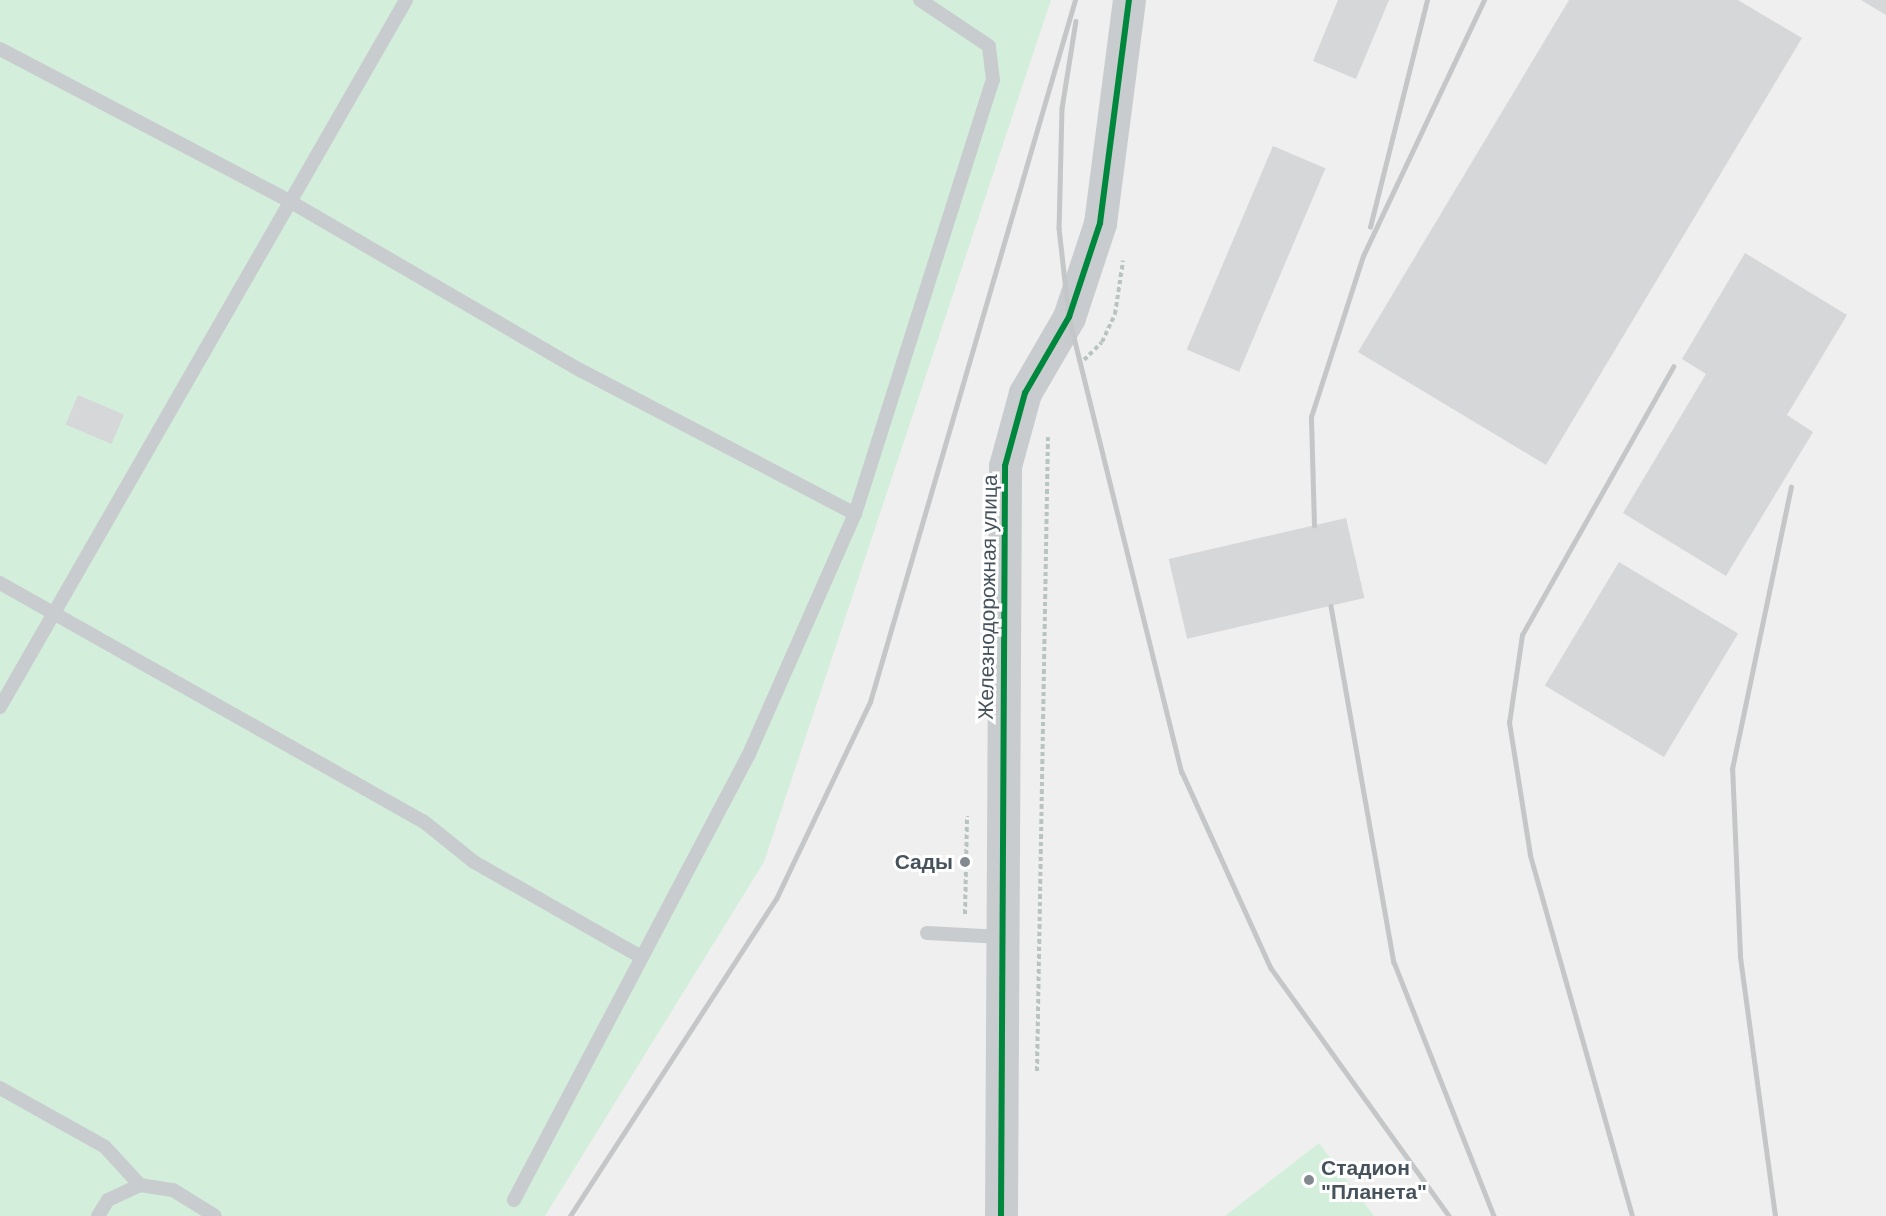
<!DOCTYPE html>
<meta charset="utf-8">
<style>
body{margin:0}
#map{position:relative;width:1886px;height:1216px;overflow:hidden;background:#f0efef;font-family:Arial,sans-serif}
div>[style]{position:absolute}
.green>*{inset:0;background:#d3efdc}
.building>*{inset:0;background:#d6d7d8;transform-origin:0 0}
.path>*{height:4px;margin-top:-2px;transform-origin:0;background:repeating-linear-gradient(90deg,#b7c4bf 0 4.5px,transparent 0 7.5px)}
.service>*{height:14px;margin:-7px;padding:0 7px;transform-origin:7px;border-radius:7px;background:#c9ccce}
.tertiary>*{height:33px;margin:-16.5px;padding:0 16.5px;transform-origin:16.5px;border-radius:16.5px;background:#c9ccce}
.rail>*{height:4.5px;margin:-2.25px;padding:0 2.25px;transform-origin:2.25px;border-radius:2.25px;background:#c4c6c8}
.cycleway>*{height:6px;margin:-3px;padding:0 3px;transform-origin:3px;border-radius:3px;background:#00873e}
.dots>*{width:16px;height:16px;translate:-50% -50%;box-sizing:border-box;border:3px solid #fff;border-radius:50%}
span{translate:-50% -50%;white-space:nowrap;text-align:center;line-height:1.15;-webkit-text-stroke:6px #fff;paint-order:stroke}
.street-label{font-size:21px;color:#46535c}
.poi-label{font-size:21px;color:#46535c;font-weight:700}
.right{translate:-100% -50%;text-align:right}
.left{translate:0 -50%;text-align:left}
</style>
<div id="map">
<div class="green">
<i style="clip-path:polygon(0 0,1051px 0,764px 862px,545px 1216px,0 1216px)"></i>
<i style="clip-path:polygon(1319px 1143px,1374px 1216px,1225px 1216px)"></i>
</div>
<div class="building">
<i style="clip-path:polygon(1338px 0,1389px 0,1356px 79px,1313px 61px)"></i>
<i style="clip-path:polygon(1569px 0,1738px 0,1802px 38px,1546px 465px,1358px 352px)"></i>
<i style="clip-path:polygon(1861px 0,1886px 0,1886px 15px)"></i>
<i style="left:1273px;top:146px;width:57px;height:221px;rotate:23deg"></i>
<i style="clip-path:polygon(1745px 253px,1847px 315px,1787px 415px,1813px 432px,1726px 576px,1623px 513px,1706px 374px,1682px 359px)"></i>
<i style="left:78px;top:395px;width:50px;height:32px;rotate:23deg"></i>
<i style="left:1346px;top:518px;width:82px;height:182px;rotate:77deg"></i>
<i style="left:1619px;top:562px;width:139px;height:144px;rotate:31deg"></i>
</div>
<div class="path">
<i style="left:1084px;top:360px;width:25px;rotate:-45deg"></i>
<i style="left:1102px;top:342px;width:31px;rotate:-65deg"></i>
<i style="left:1115px;top:314px;width:54px;rotate:-81.4deg"></i>
<i style="left:965px;top:914px;width:98px;rotate:-88.8deg"></i>
<i style="left:1037px;top:1071px;width:634px;rotate:-89.01deg"></i>
</div>
<div class="service">
<i style="left:0;top:49px;width:329px;rotate:27.7deg"></i>
<i style="left:291px;top:202px;width:334px;rotate:30.2deg"></i>
<i style="left:580px;top:370px;width:310px;rotate:27.6deg"></i>
<i style="left:0;top:583px;width:485px;rotate:29.4deg"></i>
<i style="left:423px;top:821px;width:65px;rotate:38.8deg"></i>
<i style="left:474px;top:862px;width:192px;rotate:29.6deg"></i>
<i style="left:0;top:707px;width:815px;rotate:-60.13deg"></i>
<i style="left:927px;top:933px;width:75px;rotate:3.1deg"></i>
<i style="left:0;top:1088px;width:120px;rotate:29.3deg"></i>
<i style="left:105px;top:1147px;width:52px;rotate:47.4deg"></i>
<i style="left:514px;top:1200px;width:504px;rotate:-62.21deg"></i>
<i style="left:749px;top:754px;width:262px;rotate:-66.2deg"></i>
<i style="left:855px;top:514px;width:455px;rotate:-72.4deg"></i>
<i style="left:993px;top:80px;width:34px;rotate:-97deg"></i>
<i style="left:989px;top:46px;width:83px;rotate:-146.3deg"></i>
<i style="left:98px;top:1216px;width:19px;rotate:-58deg"></i>
<i style="left:108px;top:1200px;width:35px;rotate:-25deg"></i>
<i style="left:140px;top:1185px;width:33px;rotate:9deg"></i>
<i style="left:173px;top:1190px;width:49px;rotate:31.8deg"></i>
</div>
<div class="tertiary">
<i style="left:1001px;top:1216px;width:750px;rotate:-89.69deg"></i>
<i style="left:1005px;top:466px;width:76px;rotate:-74.7deg"></i>
<i style="left:1025px;top:393px;width:88px;rotate:-59.9deg"></i>
<i style="left:1069px;top:317px;width:99px;rotate:-71.7deg"></i>
<i style="left:1100px;top:223px;width:225px;rotate:-82.6deg"></i>
</div>
<div class="rail">
<i style="left:1076px;top:21px;width:88px;rotate:99.1deg"></i>
<i style="left:1062px;top:108px;width:120px;rotate:91.4deg"></i>
<i style="left:1059px;top:228px;width:90px;rotate:83.6deg"></i>
<i style="left:1069px;top:317px;width:469px;rotate:76.1deg"></i>
<i style="left:1182px;top:772px;width:215px;rotate:65.6deg"></i>
<i style="left:1271px;top:968px;width:305px;rotate:54.3deg"></i>
<i style="left:1370px;top:227px;width:234px;rotate:-75.9deg"></i>
<i style="left:1314px;top:526px;width:109px;rotate:-91.6deg"></i>
<i style="left:1311px;top:417px;width:169px;rotate:-72.1deg"></i>
<i style="left:1363px;top:256px;width:283px;rotate:-64.7deg"></i>
<i style="left:1331px;top:606px;width:362px;rotate:80deg"></i>
<i style="left:1394px;top:962px;width:273px;rotate:68.5deg"></i>
<i style="left:570px;top:1216px;width:378px;rotate:-57deg"></i>
<i style="left:776px;top:899px;width:218px;rotate:-64.5deg"></i>
<i style="left:870px;top:702px;width:731px;rotate:-73.72deg"></i>
<i style="left:1632px;top:1216px;width:375px;rotate:-105.8deg"></i>
<i style="left:1530px;top:855px;width:134px;rotate:-99deg"></i>
<i style="left:1509px;top:723px;width:89px;rotate:-81.6deg"></i>
<i style="left:1522px;top:635px;width:308px;rotate:-60.6deg"></i>
<i style="left:1775px;top:1216px;width:262px;rotate:-97.7deg"></i>
<i style="left:1740px;top:956px;width:187px;rotate:-92.4deg"></i>
<i style="left:1732px;top:769px;width:288px;rotate:-78.2deg"></i>
</div>
<div class="cycleway">
<i style="left:1001px;top:1216px;width:750px;rotate:-89.69deg"></i>
<i style="left:1005px;top:466px;width:76px;rotate:-74.7deg"></i>
<i style="left:1025px;top:393px;width:88px;rotate:-59.9deg"></i>
<i style="left:1069px;top:317px;width:99px;rotate:-71.7deg"></i>
<i style="left:1100px;top:223px;width:225px;rotate:-82.6deg"></i>
</div>
<div class="dots">
<i style="left:965px;top:862px;background:#828a8f"></i>
<i style="left:1309px;top:1180px;background:#828a8f"></i>
</div>
<div class="street-label">
<span style="left:988px;top:597px;rotate:-89deg">Железнодорожная улица</span>
</div>
<div class="poi-label">
<span class="right" style="left:953px;top:862px">Сады</span>
<span class="left" style="left:1321px;top:1180px">Стадион<br>"Планета"</span>
</div>
</div>
